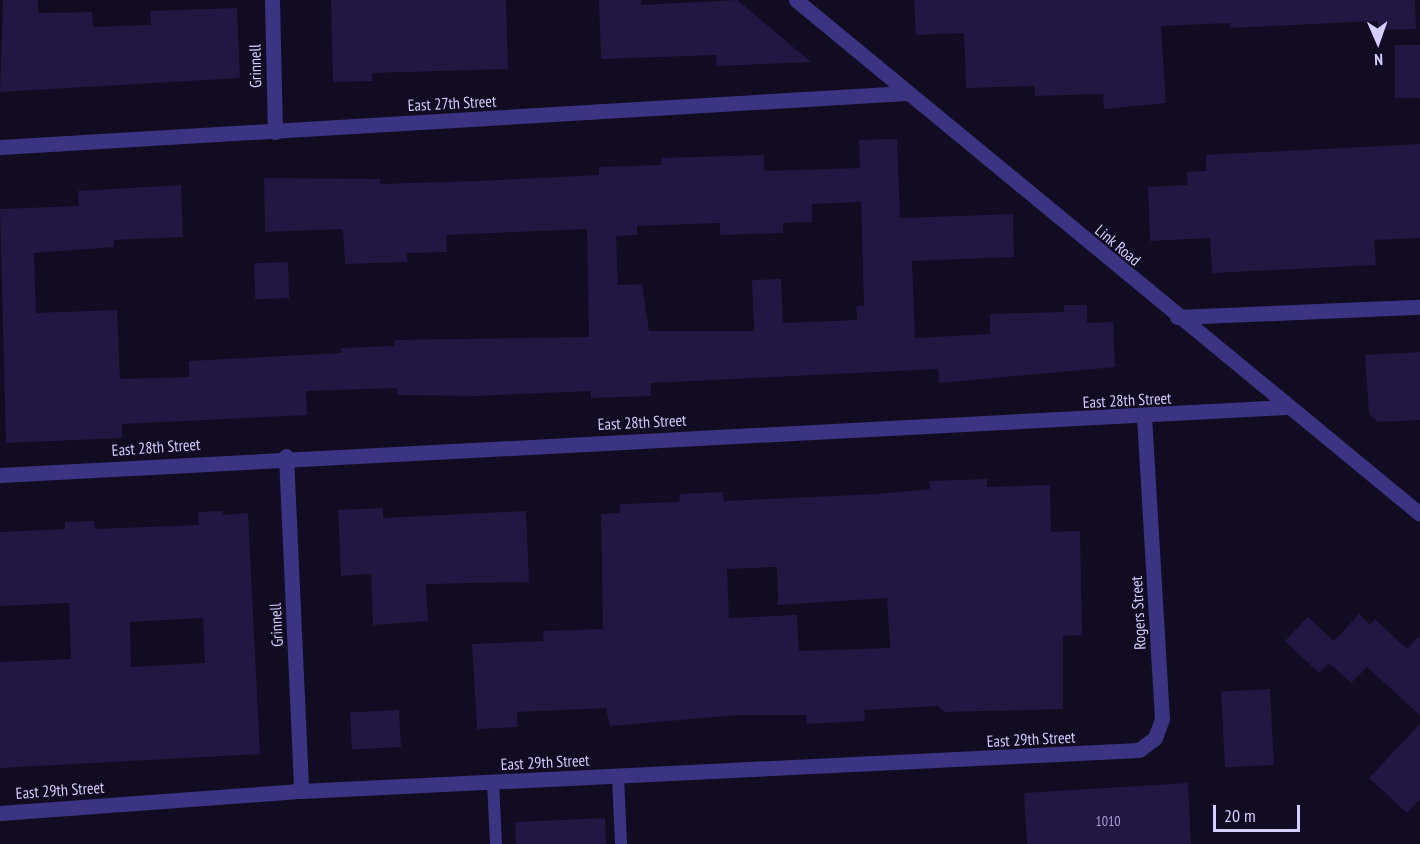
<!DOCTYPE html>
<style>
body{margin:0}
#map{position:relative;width:1420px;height:844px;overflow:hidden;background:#110c21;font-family:"PT Sans Narrow",sans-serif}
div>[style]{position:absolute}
.building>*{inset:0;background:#221643;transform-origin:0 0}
.service>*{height:12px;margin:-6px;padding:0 6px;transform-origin:6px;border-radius:6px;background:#3b3483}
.minor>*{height:15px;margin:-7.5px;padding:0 7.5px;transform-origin:7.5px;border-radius:7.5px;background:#3b3483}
span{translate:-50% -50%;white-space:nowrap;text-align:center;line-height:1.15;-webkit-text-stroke:4.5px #110c21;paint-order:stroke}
.number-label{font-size:14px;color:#a89ed0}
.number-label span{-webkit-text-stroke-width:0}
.street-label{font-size:16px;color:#d5ccff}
.north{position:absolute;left:1348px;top:12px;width:60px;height:60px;-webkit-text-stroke:4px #110c21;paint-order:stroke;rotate:178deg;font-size:16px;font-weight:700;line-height:24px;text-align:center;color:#d5ccff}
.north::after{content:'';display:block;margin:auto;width:21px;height:27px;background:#d5ccff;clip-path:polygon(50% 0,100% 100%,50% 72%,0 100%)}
.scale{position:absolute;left:1213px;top:805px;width:87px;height:27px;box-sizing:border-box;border:3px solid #d5ccff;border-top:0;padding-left:8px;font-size:18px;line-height:21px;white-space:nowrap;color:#d5ccff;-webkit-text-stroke:4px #110c21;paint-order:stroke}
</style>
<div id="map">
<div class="building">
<i style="clip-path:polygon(3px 0,38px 0,38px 13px,92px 12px,93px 27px,151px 25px,150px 11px,237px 8px,240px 78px,0 92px)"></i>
<i style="clip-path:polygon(331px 0,506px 0,508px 69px,372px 73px,372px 81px,333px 82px)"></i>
<i style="clip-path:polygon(599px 0,641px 0,641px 5px,737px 0,811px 62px,717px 66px,716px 55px,601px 59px)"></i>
<i style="clip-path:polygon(914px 0,1415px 0,1416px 29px,1378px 30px,1378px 21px,1230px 28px,1230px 23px,1161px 26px,1166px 103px,1104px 109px,1103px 94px,1035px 96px,1035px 86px,966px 88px,964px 33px,916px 35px)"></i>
<i style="left:1420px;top:45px;width:53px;height:25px;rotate:90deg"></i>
<i style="clip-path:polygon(evenodd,897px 139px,900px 218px,1013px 214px,1014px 257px,912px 261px,915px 338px,990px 334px,990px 314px,1064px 312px,1064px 305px,1087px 305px,1087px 323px,1113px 322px,1115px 367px,939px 383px,938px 369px,651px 383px,651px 396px,591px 398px,591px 391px,475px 396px,397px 395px,397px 388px,306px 391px,307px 415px,122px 424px,122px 438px,6px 443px,0 209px,79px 206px,78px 191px,181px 185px,183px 237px,114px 240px,114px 247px,34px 253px,36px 313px,117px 310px,120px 379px,189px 377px,189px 361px,341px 353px,341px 348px,395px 346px,395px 340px,589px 337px,587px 229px,446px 235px,447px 252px,406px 253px,408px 262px,345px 264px,343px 229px,265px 232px,264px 178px,380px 179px,380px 184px,477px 181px,599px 175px,599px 167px,661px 165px,661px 158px,764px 155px,764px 171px,860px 168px,859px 140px,897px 139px,861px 202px,864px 306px,856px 306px,857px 320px,783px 323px,781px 279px,752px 280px,754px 331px,649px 331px,642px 284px,618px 285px,616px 236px,637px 235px,637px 226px,720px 223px,720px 235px,783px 233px,783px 223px,812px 222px,812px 204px,861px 202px)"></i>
<i style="clip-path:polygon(1420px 144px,1420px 238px,1374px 240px,1376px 265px,1212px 273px,1210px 238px,1150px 241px,1148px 187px,1188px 185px,1187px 172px,1206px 171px,1206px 155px)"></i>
<i style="left:288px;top:262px;width:36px;height:34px;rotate:88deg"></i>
<i style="clip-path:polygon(1420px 352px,1420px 420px,1378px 422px,1369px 414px,1365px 355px)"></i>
<i style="clip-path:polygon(evenodd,987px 479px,987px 487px,1050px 485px,1051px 532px,1080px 531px,1082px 635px,1063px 636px,1063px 709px,944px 712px,938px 706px,864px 710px,865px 721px,807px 724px,806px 715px,739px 715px,610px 726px,606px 708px,517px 712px,518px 727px,477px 729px,472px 644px,544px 641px,543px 631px,603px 629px,601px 514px,620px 513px,620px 504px,680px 502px,679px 494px,723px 492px,724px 501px,878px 494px,930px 489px,929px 481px,987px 479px,777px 567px,778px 605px,887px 598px,890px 648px,799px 651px,797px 615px,729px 618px,727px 569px,777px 567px)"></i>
<i style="clip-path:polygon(383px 508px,383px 518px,526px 511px,529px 582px,426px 584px,428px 621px,373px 625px,371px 574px,341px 576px,338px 510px)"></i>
<i style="clip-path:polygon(evenodd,222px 511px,223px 515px,248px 513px,260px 754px,0 768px,0 662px,71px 659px,69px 603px,0 606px,0 532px,65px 529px,65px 522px,94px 521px,95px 529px,199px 525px,198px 512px,222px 511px,203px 618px,205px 663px,131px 667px,130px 622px,203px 618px)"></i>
<i style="clip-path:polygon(1359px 614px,1370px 625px,1375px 619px,1407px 649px,1420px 635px,1420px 715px,1367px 667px,1351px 683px,1329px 663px,1319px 673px,1285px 641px,1308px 617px,1334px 641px)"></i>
<i style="left:1270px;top:689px;width:76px;height:49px;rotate:87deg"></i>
<i style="left:399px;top:710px;width:37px;height:49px;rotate:87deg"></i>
<i style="clip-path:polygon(1420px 724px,1420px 799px,1407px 813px,1369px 778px)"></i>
<i style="clip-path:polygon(1188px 783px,1191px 844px,1027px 844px,1024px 793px)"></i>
<i style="clip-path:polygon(605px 818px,606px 844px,516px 844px,515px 822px)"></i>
</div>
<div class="service">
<i style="left:618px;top:777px;width:67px;rotate:87.4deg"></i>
<i style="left:493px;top:782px;width:62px;rotate:87.2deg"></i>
</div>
<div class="minor">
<i style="left:272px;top:0;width:132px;rotate:88.7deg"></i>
<i style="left:796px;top:0;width:808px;rotate:39.48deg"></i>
<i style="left:0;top:147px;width:908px;rotate:-3.41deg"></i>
<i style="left:1177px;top:317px;width:243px;rotate:-2.4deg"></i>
<i style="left:286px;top:456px;width:335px;rotate:87.4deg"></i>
<i style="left:0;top:475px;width:1288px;rotate:-3.03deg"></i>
<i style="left:0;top:813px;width:302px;rotate:-4.2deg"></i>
<i style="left:301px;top:791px;width:839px;rotate:-2.8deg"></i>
<i style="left:1139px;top:750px;width:20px;rotate:-37deg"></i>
<i style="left:1155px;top:738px;width:20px;rotate:-70deg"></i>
<i style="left:1162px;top:719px;width:303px;rotate:-93.4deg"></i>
</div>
<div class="number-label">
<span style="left:1108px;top:821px">1010</span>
</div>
<div class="street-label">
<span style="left:255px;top:66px;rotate:-91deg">Grinnell</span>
<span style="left:452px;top:103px;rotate:-3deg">East 27th Street</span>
<span style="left:1118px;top:245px;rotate:40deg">Link Road</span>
<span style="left:1127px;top:400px;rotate:-3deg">East 28th Street</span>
<span style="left:642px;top:422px;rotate:-3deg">East 28th Street</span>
<span style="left:156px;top:447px;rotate:-4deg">East 28th Street</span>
<span style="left:1138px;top:613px;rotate:-93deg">Rogers Street</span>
<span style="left:276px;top:625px;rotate:-93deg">Grinnell</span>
<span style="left:1031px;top:739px;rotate:-3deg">East 29th Street</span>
<span style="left:545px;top:762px;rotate:-3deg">East 29th Street</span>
<span style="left:60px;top:790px;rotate:-4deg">East 29th Street</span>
</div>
<div class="north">N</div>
<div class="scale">20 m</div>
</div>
